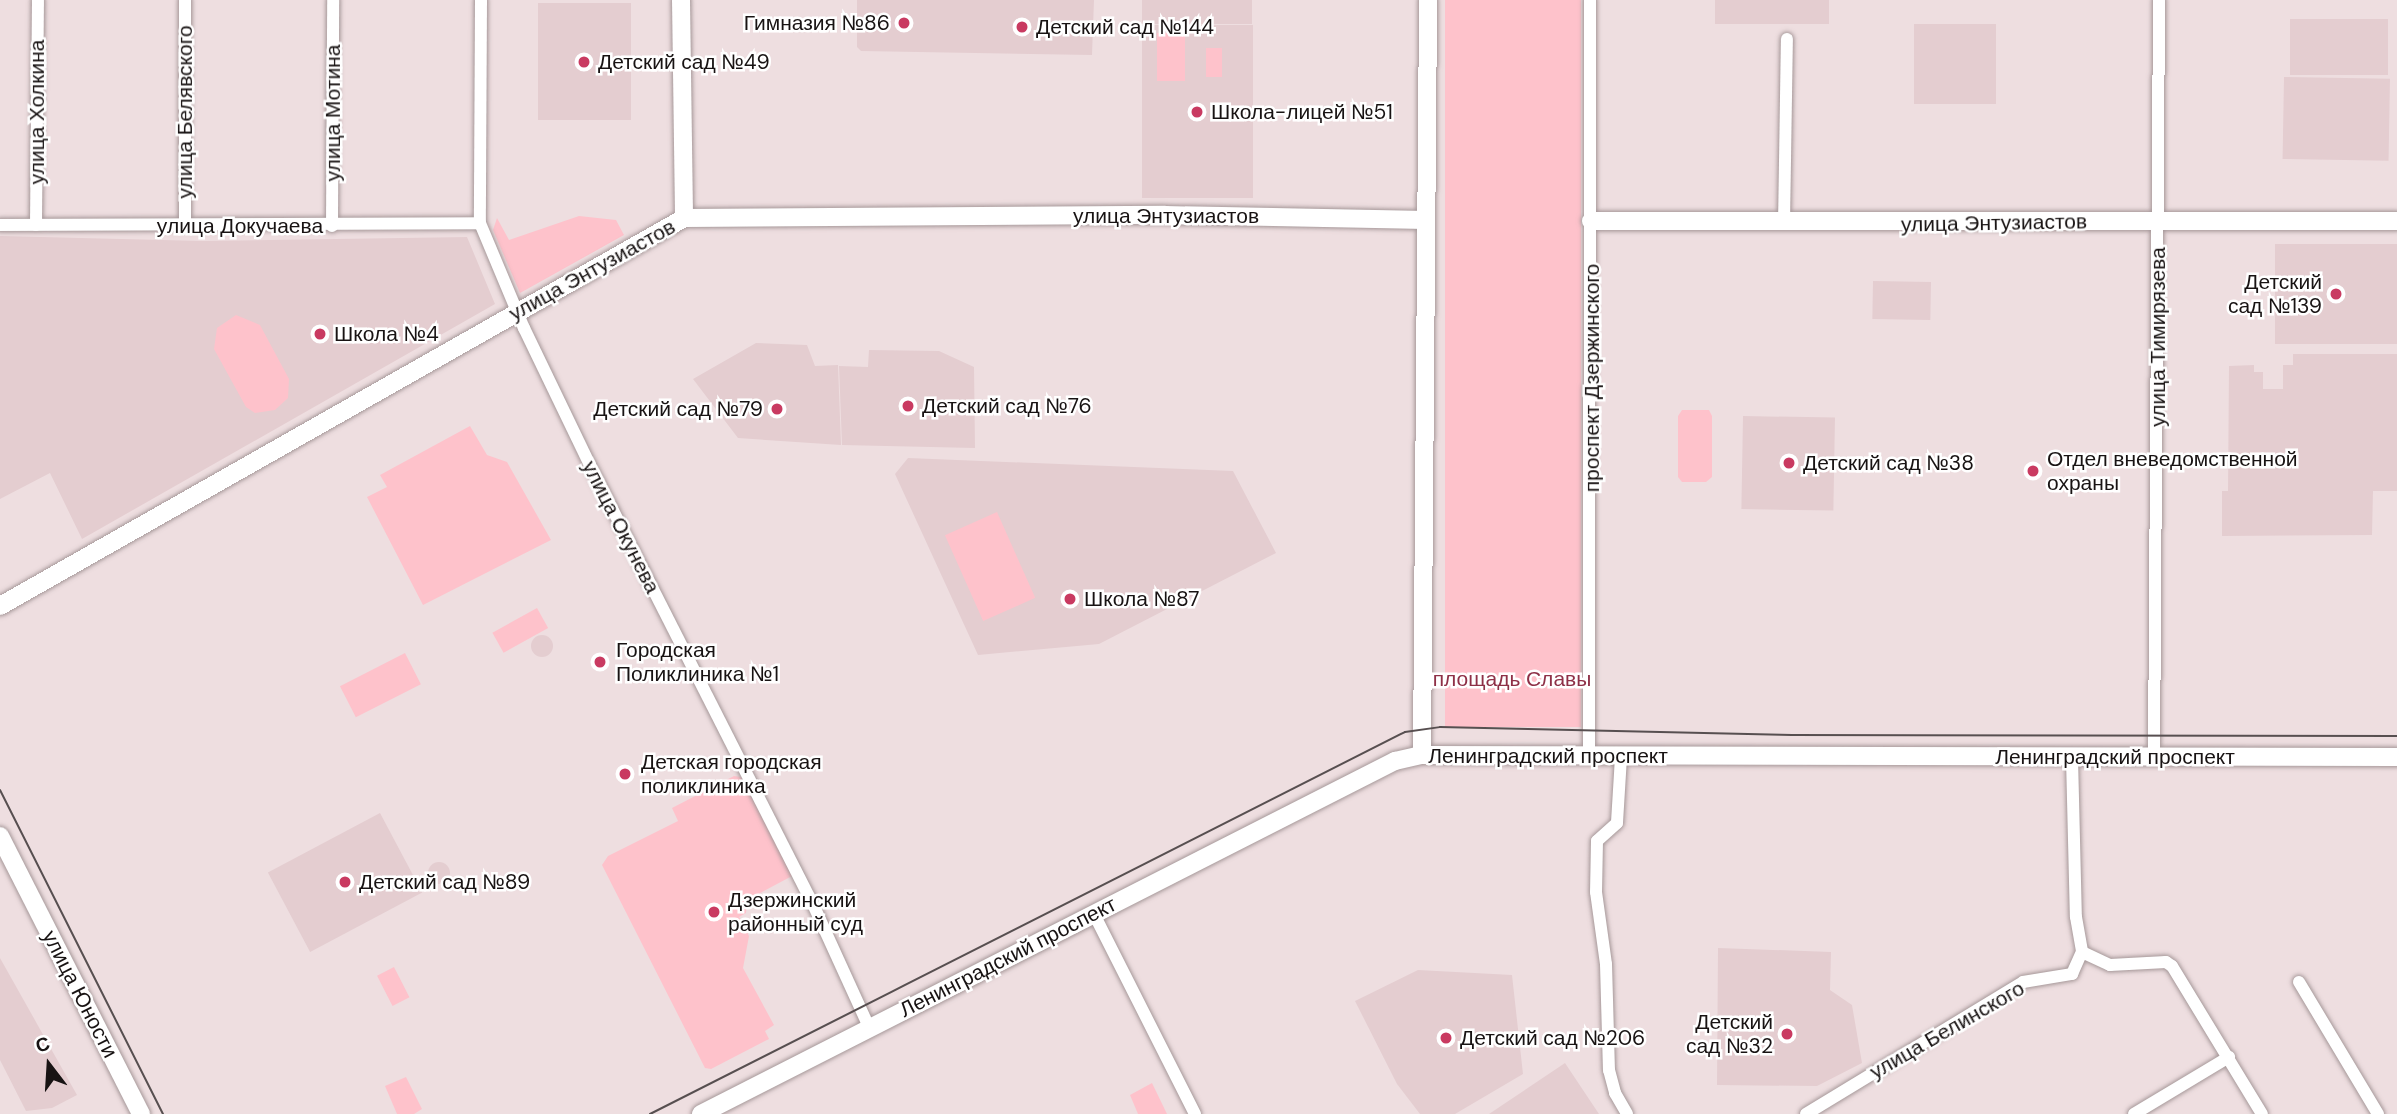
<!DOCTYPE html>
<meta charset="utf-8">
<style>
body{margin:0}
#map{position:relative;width:2397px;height:1114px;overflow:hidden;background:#eedee0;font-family:"DM Sans",sans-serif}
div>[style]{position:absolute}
.built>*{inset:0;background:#e4cdd0;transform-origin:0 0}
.round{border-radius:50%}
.green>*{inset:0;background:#fec2cb;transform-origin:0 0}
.roads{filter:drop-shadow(0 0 2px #a69899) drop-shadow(0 0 2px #a69899)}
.street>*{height:12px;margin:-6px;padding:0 6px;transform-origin:6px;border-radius:6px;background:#fff}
.secondary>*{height:18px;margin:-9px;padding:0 9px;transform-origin:9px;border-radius:9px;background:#fff}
.tram>*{height:2px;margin:-1px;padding:0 1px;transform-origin:1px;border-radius:1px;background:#574f50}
.dots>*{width:19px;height:19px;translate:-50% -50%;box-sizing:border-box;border:4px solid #fff;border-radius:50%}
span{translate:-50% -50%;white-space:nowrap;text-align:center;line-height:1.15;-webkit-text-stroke:5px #fff;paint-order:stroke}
.poi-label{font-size:21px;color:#181313}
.right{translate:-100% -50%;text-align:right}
.left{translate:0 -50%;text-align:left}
.street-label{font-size:21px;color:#181313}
.park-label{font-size:21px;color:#8e3047}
.north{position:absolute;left:14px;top:1030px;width:70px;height:70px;-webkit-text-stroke:5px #fff;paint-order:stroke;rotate:343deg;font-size:19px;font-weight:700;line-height:28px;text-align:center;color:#181313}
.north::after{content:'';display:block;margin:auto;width:24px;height:32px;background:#181313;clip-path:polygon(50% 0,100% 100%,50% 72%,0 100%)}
</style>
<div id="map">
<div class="built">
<i style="clip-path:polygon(857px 0,1094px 0,1092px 55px,861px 51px,857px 47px)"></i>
<i style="left:1142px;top:0;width:110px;height:24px"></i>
<i style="left:1715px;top:0;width:114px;height:24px"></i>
<i style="left:631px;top:3px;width:117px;height:93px;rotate:90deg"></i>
<i style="left:2290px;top:19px;width:98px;height:56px"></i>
<i style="left:1914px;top:24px;width:82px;height:80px"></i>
<i style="left:1142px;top:25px;width:111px;height:173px"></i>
<i style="left:2284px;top:77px;width:106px;height:82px;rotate:1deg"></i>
<i style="clip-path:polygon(0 236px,203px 241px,467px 237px,495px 304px,82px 539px,50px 473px,0 499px)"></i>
<i style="left:2275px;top:244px;width:122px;height:100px"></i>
<i style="left:1873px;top:281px;width:58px;height:38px;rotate:1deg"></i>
<i style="clip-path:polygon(756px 343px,807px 345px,815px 366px,838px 365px,841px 445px,738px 438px,693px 379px)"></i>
<i style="clip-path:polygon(869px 350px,939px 351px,974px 367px,975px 448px,842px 445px,839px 366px,868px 367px)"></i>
<i style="clip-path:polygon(2293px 354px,2397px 354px,2397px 491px,2373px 491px,2372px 535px,2222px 536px,2222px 491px,2228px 491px,2229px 366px,2254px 365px,2254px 372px,2263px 372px,2263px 389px,2283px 389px,2283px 365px,2293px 365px)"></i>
<i style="left:1743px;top:416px;width:92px;height:93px;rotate:1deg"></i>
<i style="clip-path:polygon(908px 458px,1233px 471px,1276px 553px,1099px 644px,978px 655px,895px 474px)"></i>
<i class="round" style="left:531px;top:635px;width:22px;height:22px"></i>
<i style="left:380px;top:813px;width:90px;height:127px;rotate:62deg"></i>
<i class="round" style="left:428px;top:862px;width:22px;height:22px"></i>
<i style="clip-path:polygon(1718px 948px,1831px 952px,1830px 990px,1852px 1005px,1862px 1063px,1817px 1086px,1717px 1085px)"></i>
<i style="clip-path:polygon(0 958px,77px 1095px,52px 1108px,26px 1111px,0 1060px)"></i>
<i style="clip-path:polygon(1418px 970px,1512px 975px,1523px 1074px,1455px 1114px,1420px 1114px,1397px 1084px,1355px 1001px)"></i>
<i style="clip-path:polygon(1565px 1063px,1599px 1114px,1489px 1114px)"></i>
</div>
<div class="green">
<i style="left:1445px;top:0;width:136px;height:727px"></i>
<i style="left:1157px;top:33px;width:28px;height:48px"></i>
<i style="left:1206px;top:48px;width:16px;height:29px"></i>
<i style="clip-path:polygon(579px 216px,616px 220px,624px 235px,520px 293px,493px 230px,497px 218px,509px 240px)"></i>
<i style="clip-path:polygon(236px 315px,260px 325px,289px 379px,288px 398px,275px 410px,255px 413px,246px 407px,214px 349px,217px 328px)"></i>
<i style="clip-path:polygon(1682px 410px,1709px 410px,1712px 416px,1712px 477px,1706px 482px,1682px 482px,1678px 477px,1678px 416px)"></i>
<i style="clip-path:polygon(470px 426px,487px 455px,507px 462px,551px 540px,423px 605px,367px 497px,387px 487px,380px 475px)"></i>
<i style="left:997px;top:512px;width:94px;height:57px;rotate:66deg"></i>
<i style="left:537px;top:608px;width:23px;height:51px;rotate:61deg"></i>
<i style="left:405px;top:653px;width:35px;height:73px;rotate:63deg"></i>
<i style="clip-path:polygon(734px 776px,741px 777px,792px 876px,747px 900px,746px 913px,739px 917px,749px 936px,743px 968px,774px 1025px,765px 1031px,769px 1039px,711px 1069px,705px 1068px,602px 865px,608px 856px,678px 821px,672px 808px)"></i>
<i style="left:394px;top:967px;width:34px;height:19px;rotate:63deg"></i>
<i style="clip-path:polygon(406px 1077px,422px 1109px,414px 1114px,397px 1114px,385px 1086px)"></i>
<i style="clip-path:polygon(1152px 1083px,1167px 1114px,1138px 1114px,1130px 1095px)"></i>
</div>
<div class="roads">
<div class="street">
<i style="left:481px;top:0;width:223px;rotate:90.3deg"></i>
<i style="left:480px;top:223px;width:114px;rotate:67.3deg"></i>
<i style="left:524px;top:328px;width:152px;rotate:64.3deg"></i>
<i style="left:590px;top:465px;width:490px;rotate:63.1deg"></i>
<i style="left:812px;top:902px;width:137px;rotate:65.5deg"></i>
<i style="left:1784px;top:224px;width:185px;rotate:-89.1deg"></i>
<i style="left:0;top:225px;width:480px;rotate:-0.2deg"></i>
<i style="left:36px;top:225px;width:225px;rotate:-89.5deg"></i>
<i style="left:185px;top:225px;width:225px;rotate:-90deg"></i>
<i style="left:332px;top:226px;width:226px;rotate:-89.7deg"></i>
<i style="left:1589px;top:756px;width:756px;rotate:-89.92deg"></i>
<i style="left:1621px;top:757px;width:66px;rotate:93.5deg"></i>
<i style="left:1617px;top:823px;width:27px;rotate:138deg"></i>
<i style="left:1597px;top:841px;width:51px;rotate:91.1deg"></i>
<i style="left:1596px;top:892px;width:73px;rotate:82.1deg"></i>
<i style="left:1606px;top:964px;width:106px;rotate:88.4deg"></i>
<i style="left:1609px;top:1070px;width:24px;rotate:75deg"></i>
<i style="left:1615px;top:1093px;width:24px;rotate:60deg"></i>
<i style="left:2154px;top:757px;width:757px;rotate:-89.62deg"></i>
<i style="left:2072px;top:758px;width:159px;rotate:88.6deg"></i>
<i style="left:2076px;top:917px;width:36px;rotate:80deg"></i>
<i style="left:2082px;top:952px;width:31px;rotate:25deg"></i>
<i style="left:2110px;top:965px;width:56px;rotate:-3.1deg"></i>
<i style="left:2166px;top:962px;width:7px;rotate:34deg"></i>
<i style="left:2172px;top:966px;width:173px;rotate:58.7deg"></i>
<i style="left:1094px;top:914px;width:224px;rotate:63.2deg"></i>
<i style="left:2299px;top:982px;width:154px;rotate:59.1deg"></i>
<i style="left:1806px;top:1114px;width:254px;rotate:-31.3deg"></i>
<i style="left:2023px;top:982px;width:50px;rotate:-9.3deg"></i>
<i style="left:2072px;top:974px;width:24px;rotate:-66deg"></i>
<i style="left:2134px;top:1114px;width:111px;rotate:-31deg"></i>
</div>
<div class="secondary">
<i style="left:681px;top:0;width:218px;rotate:89.2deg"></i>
<i style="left:1591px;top:221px;width:806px"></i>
<i style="left:0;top:606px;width:786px;rotate:-29.56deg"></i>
<i style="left:684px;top:218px;width:481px;rotate:-0.4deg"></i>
<i style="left:1165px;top:215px;width:261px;rotate:1.1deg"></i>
<i style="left:1422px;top:755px;width:755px;rotate:-89.54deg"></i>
<i style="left:0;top:836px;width:312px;rotate:63.1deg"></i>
<i style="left:701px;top:1114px;width:779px;rotate:-26.96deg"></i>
<i style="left:1395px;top:761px;width:28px;rotate:-13deg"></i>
<i style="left:1422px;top:755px;width:975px;rotate:0.12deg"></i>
</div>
</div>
<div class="tram">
<i style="left:0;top:790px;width:363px;rotate:63.3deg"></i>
<i style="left:650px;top:1114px;width:846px;rotate:-26.84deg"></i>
<i style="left:1405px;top:732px;width:35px;rotate:-8deg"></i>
<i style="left:1440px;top:727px;width:352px;rotate:1.3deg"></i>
<i style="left:1792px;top:735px;width:605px;rotate:0.09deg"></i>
</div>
<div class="dots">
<i style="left:904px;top:23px;background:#c93a61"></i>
<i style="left:1022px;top:27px;background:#c93a61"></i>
<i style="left:584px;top:62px;background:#c93a61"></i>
<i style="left:1197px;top:112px;background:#c93a61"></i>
<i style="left:2336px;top:294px;background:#c93a61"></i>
<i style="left:320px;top:334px;background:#c93a61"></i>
<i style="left:908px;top:406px;background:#c93a61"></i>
<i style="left:777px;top:409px;background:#c93a61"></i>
<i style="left:1789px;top:463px;background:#c93a61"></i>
<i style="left:2033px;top:471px;background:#c93a61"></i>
<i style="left:1070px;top:599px;background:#c93a61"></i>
<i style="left:600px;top:662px;background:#c93a61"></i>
<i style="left:625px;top:774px;background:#c93a61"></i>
<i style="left:345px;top:882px;background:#c93a61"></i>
<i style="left:714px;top:912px;background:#c93a61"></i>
<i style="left:1787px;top:1034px;background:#c93a61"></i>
<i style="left:1446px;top:1038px;background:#c93a61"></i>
</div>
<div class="poi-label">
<span class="right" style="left:890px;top:23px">Гимназия №86</span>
<span class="left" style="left:1036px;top:27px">Детский сад №144</span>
<span class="left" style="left:598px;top:62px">Детский сад №49</span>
<span class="left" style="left:1211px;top:112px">Школа-лицей №51</span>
<span class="right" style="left:2322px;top:294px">Детский<br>сад №139</span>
<span class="left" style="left:334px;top:334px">Школа №4</span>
<span class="left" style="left:922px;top:406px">Детский сад №76</span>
<span class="right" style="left:763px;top:409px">Детский сад №79</span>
<span class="left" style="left:2047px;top:471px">Отдел вневедомственной<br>охраны</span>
<span class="left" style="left:1803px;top:463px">Детский сад №38</span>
<span class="left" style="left:1084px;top:599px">Школа №87</span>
<span class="left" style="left:616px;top:662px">Городская<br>Поликлиника №1</span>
<span class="left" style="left:641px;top:774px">Детская городская<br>поликлиника</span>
<span class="left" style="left:359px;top:882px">Детский сад №89</span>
<span class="left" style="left:728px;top:912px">Дзержинский<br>районный суд</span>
<span class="right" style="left:1773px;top:1034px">Детский<br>сад №32</span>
<span class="left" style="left:1460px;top:1038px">Детский сад №206</span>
</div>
<div class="street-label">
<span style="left:37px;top:112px;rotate:-90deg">улица Холкина</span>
<span style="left:185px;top:112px;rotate:-90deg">улица Белявского</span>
<span style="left:333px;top:113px;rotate:-90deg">улица Мотина</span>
<span style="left:1166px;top:216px">улица Энтузиастов</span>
<span style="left:1994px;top:223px;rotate:-1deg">улица Энтузиастов</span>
<span style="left:240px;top:226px">улица Докучаева</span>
<span style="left:592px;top:270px;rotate:-29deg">улица Энтузиастов</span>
<span style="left:2158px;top:337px;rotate:-90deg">улица Тимирязева</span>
<span style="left:1592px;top:378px;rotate:-90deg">проспект Дзержинского</span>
<span style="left:621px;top:527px;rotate:63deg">улица Окунева</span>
<span style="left:1548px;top:756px">Ленинградский проспект</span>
<span style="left:2115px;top:757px">Ленинградский проспект</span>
<span style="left:1008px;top:957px;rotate:-27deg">Ленинградский проспект</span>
<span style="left:80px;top:994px;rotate:63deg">улица Юности</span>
<span style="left:1947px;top:1030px;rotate:-30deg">улица Белинского</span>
</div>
<div class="park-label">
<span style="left:1512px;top:679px">площадь Славы</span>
</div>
<div class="north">С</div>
</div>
